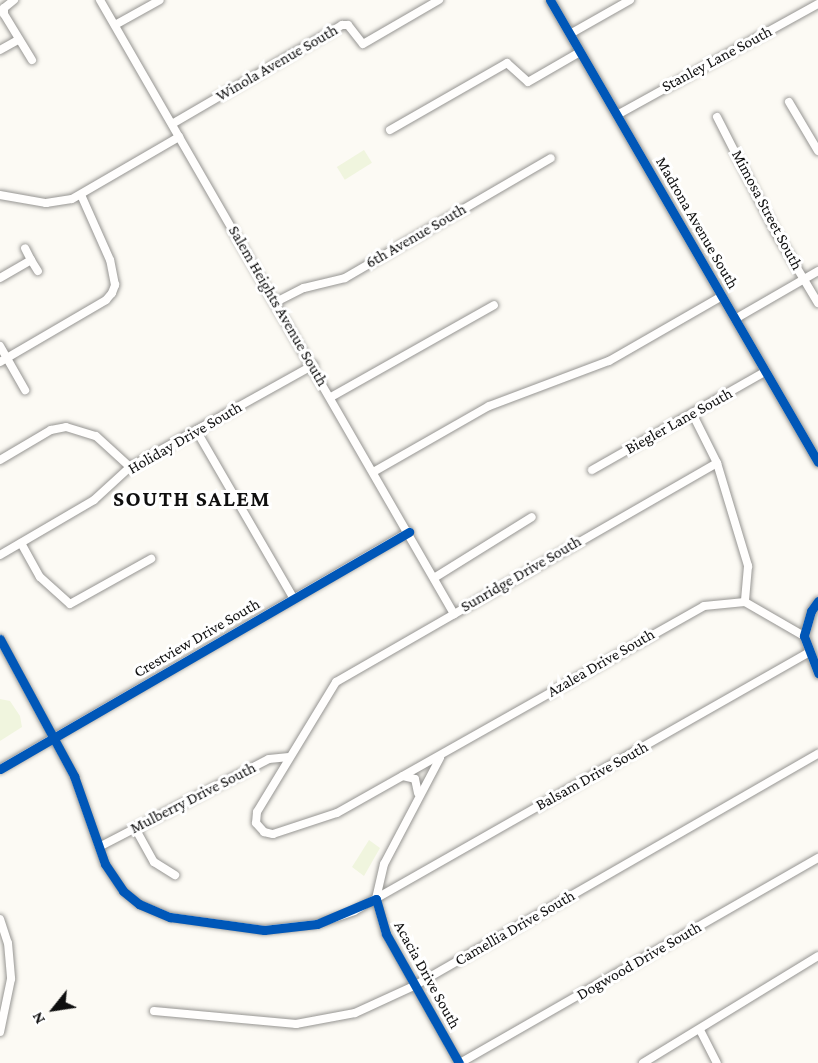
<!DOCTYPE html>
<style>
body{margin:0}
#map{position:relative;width:818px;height:1063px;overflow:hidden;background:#fcfaf4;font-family:"Crimson Pro",serif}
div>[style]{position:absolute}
.pitch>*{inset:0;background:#f0f5de;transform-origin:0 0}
.roads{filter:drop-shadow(0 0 2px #969592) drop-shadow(0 0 2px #969592)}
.minor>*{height:8px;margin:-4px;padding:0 4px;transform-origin:4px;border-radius:4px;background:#fffefd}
.major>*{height:9px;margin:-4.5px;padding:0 4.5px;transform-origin:4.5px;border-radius:4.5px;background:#ede7da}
.cycleway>*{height:9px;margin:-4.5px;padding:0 4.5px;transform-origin:4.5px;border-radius:4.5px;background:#0057b8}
span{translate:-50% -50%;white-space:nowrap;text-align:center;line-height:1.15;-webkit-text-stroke:6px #fff;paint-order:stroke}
.street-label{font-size:16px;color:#0f0f0f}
.district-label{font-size:22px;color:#0f0f0f;font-weight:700;letter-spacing:1.5px}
.north{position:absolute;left:24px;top:979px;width:60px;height:60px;-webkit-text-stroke:4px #fff;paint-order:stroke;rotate:240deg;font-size:16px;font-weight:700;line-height:24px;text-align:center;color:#0f0f0f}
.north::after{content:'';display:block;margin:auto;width:21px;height:27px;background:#0f0f0f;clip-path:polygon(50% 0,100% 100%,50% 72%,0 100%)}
</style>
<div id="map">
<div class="pitch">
<i style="left:364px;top:150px;width:15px;height:32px;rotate:58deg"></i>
<i style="clip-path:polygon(0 699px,10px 701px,20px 716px,22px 727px,0 741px)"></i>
<i style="clip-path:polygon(369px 840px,380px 848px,364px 876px,352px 867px)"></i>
</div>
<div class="roads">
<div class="minor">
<i style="left:14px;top:0;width:13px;rotate:141deg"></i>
<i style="left:4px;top:8px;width:6px;rotate:90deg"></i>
<i style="left:4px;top:14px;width:54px;rotate:58.7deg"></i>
<i style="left:100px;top:0;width:709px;rotate:60.03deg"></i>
<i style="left:115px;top:25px;width:51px;rotate:-29.1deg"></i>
<i style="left:570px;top:34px;width:69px;rotate:-29.5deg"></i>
<i style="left:0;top:50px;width:21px;rotate:-29deg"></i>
<i style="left:789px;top:102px;width:57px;rotate:59.4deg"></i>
<i style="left:617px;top:115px;width:230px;rotate:-28.9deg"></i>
<i style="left:717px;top:117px;width:128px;rotate:63deg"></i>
<i style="left:775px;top:231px;width:84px;rotate:59.2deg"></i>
<i style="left:172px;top:124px;width:197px;rotate:-30.2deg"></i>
<i style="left:342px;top:25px;width:6px"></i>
<i style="left:348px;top:25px;width:24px;rotate:52deg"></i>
<i style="left:363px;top:44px;width:88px;rotate:-30.1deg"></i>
<i style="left:390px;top:130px;width:135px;rotate:-29.8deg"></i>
<i style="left:507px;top:63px;width:28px;rotate:42deg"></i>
<i style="left:528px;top:82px;width:60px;rotate:-30deg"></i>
<i style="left:0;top:195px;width:47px;rotate:9.9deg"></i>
<i style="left:46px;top:203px;width:26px;rotate:-9deg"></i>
<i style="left:72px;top:199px;width:124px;rotate:-30.1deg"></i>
<i style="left:31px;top:260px;width:13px;rotate:58deg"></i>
<i style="left:0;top:278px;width:36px;rotate:-30deg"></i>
<i style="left:31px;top:260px;width:13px;rotate:-117deg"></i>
<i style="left:276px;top:302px;width:31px;rotate:-27deg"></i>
<i style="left:304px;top:288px;width:42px;rotate:-13.7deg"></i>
<i style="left:345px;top:278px;width:238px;rotate:-30.2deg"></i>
<i style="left:735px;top:319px;width:96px;rotate:-30deg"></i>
<i style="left:0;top:346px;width:51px;rotate:60.4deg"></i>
<i style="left:0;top:362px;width:123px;rotate:-30.3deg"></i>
<i style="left:106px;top:300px;width:9px;rotate:-49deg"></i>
<i style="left:112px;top:293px;width:9px;rotate:-69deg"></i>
<i style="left:115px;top:285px;width:25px;rotate:-101deg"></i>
<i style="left:110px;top:260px;width:71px;rotate:-114deg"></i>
<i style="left:331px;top:397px;width:187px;rotate:-29.4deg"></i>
<i style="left:693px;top:415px;width:54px;rotate:63.4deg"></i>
<i style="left:717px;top:463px;width:108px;rotate:73.2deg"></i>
<i style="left:748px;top:566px;width:36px;rotate:95deg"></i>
<i style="left:196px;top:430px;width:195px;rotate:59.9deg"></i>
<i style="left:0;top:460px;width:59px;rotate:-30.5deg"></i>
<i style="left:51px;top:430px;width:15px;rotate:-11deg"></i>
<i style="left:66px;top:427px;width:31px;rotate:17deg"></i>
<i style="left:96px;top:436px;width:46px;rotate:42.4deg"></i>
<i style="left:717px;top:463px;width:439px;rotate:150.1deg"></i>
<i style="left:336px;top:682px;width:152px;rotate:121.3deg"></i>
<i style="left:257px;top:812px;width:11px;rotate:95deg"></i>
<i style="left:256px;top:823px;width:12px;rotate:48deg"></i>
<i style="left:264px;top:832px;width:9px;rotate:13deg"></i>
<i style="left:273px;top:834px;width:67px;rotate:-18.2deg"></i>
<i style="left:337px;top:813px;width:421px;rotate:-29.4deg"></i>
<i style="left:704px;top:606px;width:41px;rotate:-5.6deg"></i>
<i style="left:745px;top:602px;width:68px;rotate:30deg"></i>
<i style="left:592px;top:470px;width:200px;rotate:-29.6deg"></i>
<i style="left:375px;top:471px;width:131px;rotate:-29.7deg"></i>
<i style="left:489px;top:406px;width:128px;rotate:-20.6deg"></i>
<i style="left:609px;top:361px;width:130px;rotate:-29.9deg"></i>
<i style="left:21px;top:543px;width:39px;rotate:61deg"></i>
<i style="left:40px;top:577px;width:40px;rotate:42deg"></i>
<i style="left:70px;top:604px;width:93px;rotate:-29.1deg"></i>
<i style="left:0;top:555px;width:109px;rotate:-30.3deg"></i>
<i style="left:94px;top:500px;width:49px;rotate:-42.5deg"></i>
<i style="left:130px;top:467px;width:210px;rotate:-29.1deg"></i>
<i style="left:434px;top:578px;width:115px;rotate:-31.9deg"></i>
<i style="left:0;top:639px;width:156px;rotate:61.6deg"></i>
<i style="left:74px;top:776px;width:93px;rotate:70.6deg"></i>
<i style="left:105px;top:864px;width:32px;rotate:56deg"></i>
<i style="left:123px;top:891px;width:21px;rotate:39deg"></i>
<i style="left:139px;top:904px;width:34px;rotate:23deg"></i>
<i style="left:170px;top:917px;width:95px;rotate:7.9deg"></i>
<i style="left:264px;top:930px;width:53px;rotate:-6.5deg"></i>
<i style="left:317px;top:924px;width:39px;rotate:-19deg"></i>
<i style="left:354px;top:911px;width:522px;rotate:-29.61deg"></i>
<i style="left:440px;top:758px;width:120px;rotate:117.8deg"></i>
<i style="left:384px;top:864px;width:36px;rotate:103deg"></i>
<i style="left:376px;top:899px;width:36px;rotate:74deg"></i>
<i style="left:386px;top:934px;width:148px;rotate:60.5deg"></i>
<i style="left:0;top:769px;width:473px;rotate:-30.1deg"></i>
<i style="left:403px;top:776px;width:12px;rotate:14deg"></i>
<i style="left:415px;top:779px;width:14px;rotate:78deg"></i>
<i style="left:135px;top:828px;width:39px;rotate:61deg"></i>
<i style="left:154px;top:862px;width:25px;rotate:32deg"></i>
<i style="left:99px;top:847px;width:191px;rotate:-27.4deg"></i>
<i style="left:269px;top:759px;width:20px;rotate:-6deg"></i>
<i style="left:0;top:919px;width:25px;rotate:72deg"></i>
<i style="left:8px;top:943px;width:36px;rotate:85deg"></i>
<i style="left:11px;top:979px;width:54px;rotate:101.7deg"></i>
<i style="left:154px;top:1011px;width:143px;rotate:5.2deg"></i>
<i style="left:296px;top:1024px;width:60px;rotate:-10.6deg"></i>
<i style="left:355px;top:1013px;width:65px;rotate:-24.6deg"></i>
<i style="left:414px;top:986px;width:466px;rotate:-29.9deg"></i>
<i style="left:700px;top:1030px;width:37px;rotate:63deg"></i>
<i style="left:460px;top:1063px;width:413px;rotate:-29.8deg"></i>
<i style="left:643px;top:1063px;width:205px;rotate:-31.4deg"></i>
</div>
<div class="major">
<i style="left:550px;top:0;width:534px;rotate:59.88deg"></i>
<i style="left:818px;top:601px;width:12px;rotate:125deg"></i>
<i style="left:811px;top:611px;width:26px;rotate:106deg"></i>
<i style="left:804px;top:636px;width:40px;rotate:69deg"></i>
</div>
</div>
<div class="cycleway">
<i style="left:550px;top:0;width:534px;rotate:59.88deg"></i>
<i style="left:818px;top:601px;width:12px;rotate:125deg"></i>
<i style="left:811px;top:611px;width:26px;rotate:106deg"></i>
<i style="left:804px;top:636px;width:40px;rotate:69deg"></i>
<i style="left:0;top:639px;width:156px;rotate:61.6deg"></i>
<i style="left:74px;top:776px;width:93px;rotate:70.6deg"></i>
<i style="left:105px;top:864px;width:32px;rotate:56deg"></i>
<i style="left:123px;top:891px;width:21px;rotate:39deg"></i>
<i style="left:139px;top:904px;width:34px;rotate:23deg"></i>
<i style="left:170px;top:917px;width:95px;rotate:7.9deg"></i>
<i style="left:264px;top:930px;width:53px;rotate:-6.5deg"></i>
<i style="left:317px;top:924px;width:64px;rotate:-23deg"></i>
<i style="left:376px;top:899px;width:36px;rotate:74deg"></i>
<i style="left:386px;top:934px;width:148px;rotate:60.5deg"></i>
<i style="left:0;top:769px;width:473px;rotate:-30.1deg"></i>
</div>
<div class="street-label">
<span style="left:717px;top:59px;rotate:-28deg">Stanley Lane South</span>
<span style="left:277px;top:63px;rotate:-30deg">Winola Avenue South</span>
<span style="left:767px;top:210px;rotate:62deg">Mimosa Street South</span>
<span style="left:697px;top:223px;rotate:60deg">Madrona Avenue South</span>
<span style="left:416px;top:236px;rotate:-30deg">6th Avenue South</span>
<span style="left:278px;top:306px;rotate:60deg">Salem Heights Avenue South</span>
<span style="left:679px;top:421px;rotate:-29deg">Biegler Lane South</span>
<span style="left:185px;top:438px;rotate:-30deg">Holiday Drive South</span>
<span style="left:521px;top:574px;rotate:-30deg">Sunridge Drive South</span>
<span style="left:197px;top:638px;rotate:-30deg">Crestview Drive South</span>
<span style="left:601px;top:663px;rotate:-30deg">Azalea Drive South</span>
<span style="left:592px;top:776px;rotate:-29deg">Balsam Drive South</span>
<span style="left:193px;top:798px;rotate:-27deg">Mulberry Drive South</span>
<span style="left:515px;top:928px;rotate:-30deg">Camellia Drive South</span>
<span style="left:639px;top:961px;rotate:-30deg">Dogwood Drive South</span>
<span style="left:427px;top:975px;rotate:61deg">Acacia Drive South</span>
</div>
<div class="district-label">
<span style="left:192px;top:499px">SOUTH SALEM</span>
</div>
<div class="north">N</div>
</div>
